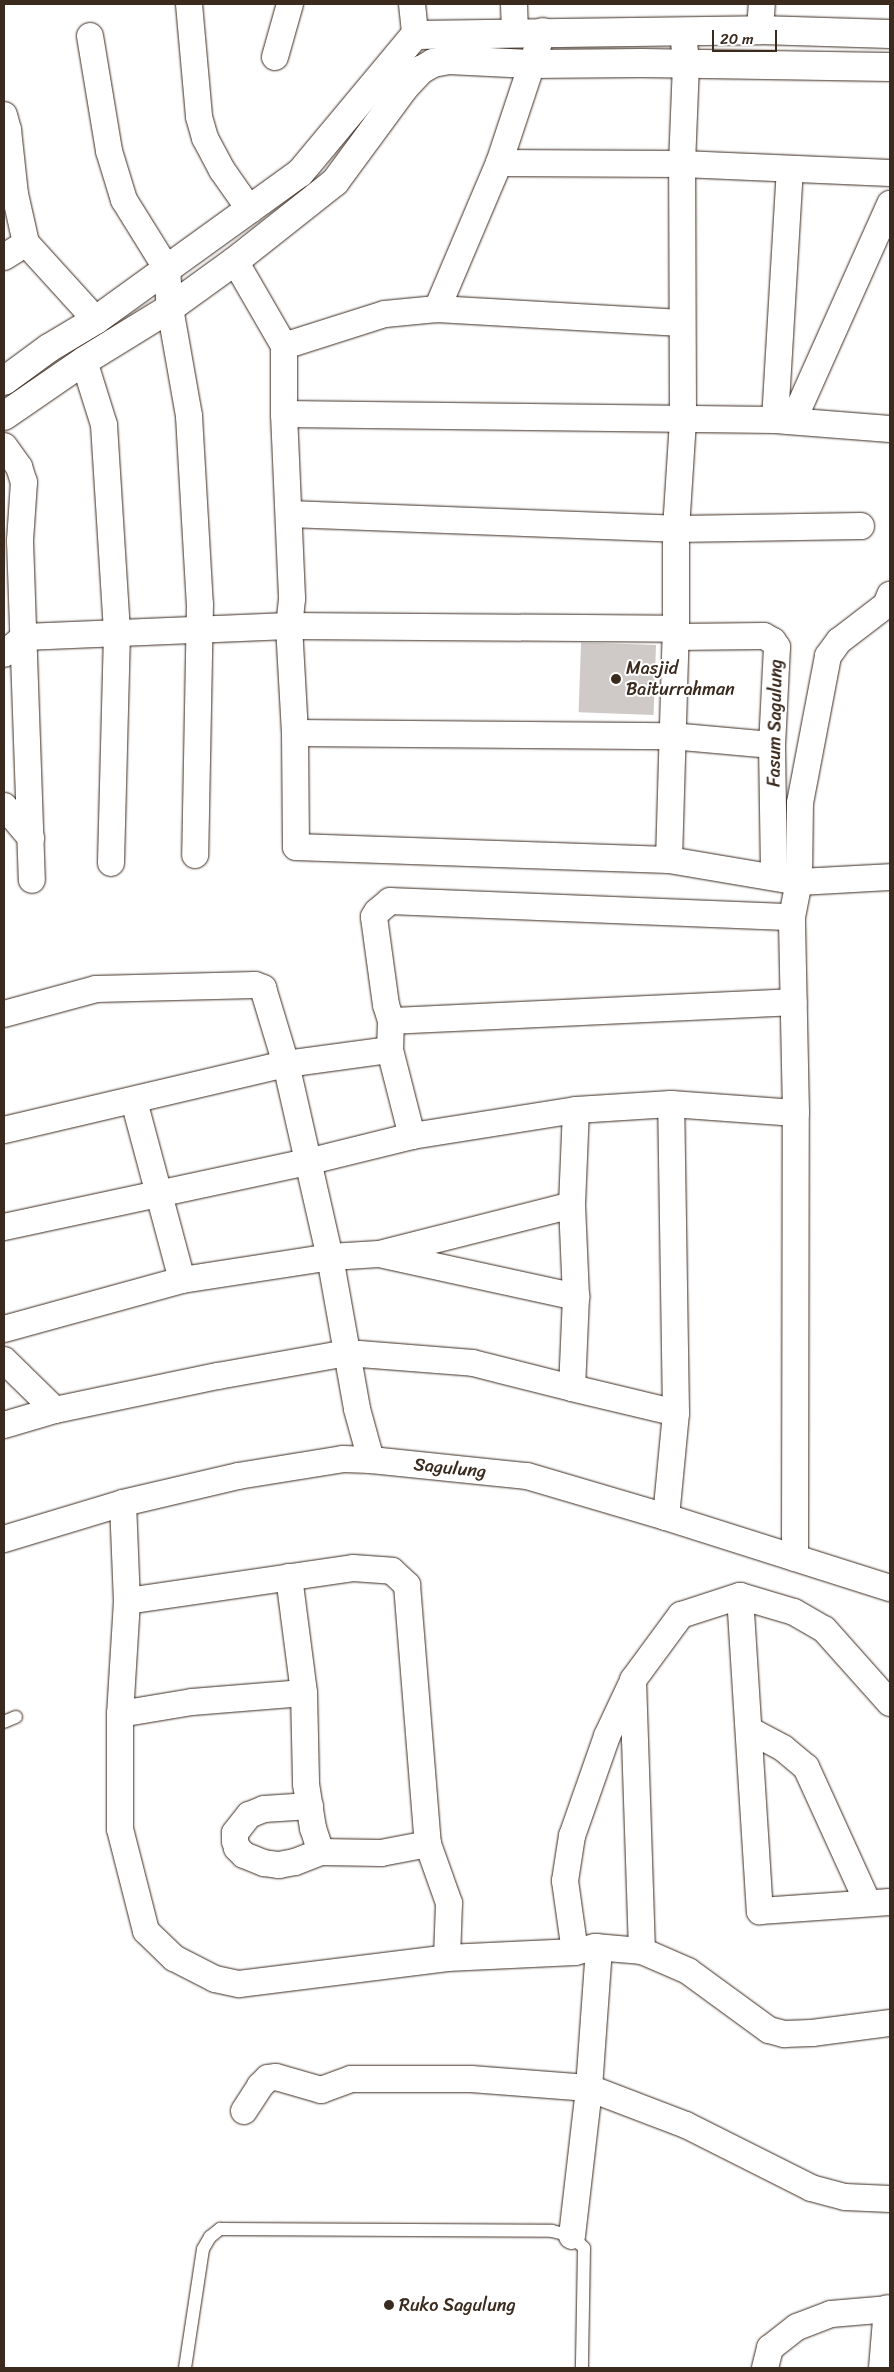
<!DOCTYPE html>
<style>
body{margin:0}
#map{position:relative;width:894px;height:2372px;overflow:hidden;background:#fff;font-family:Sriracha,sans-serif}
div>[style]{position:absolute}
.building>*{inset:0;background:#cfcac7;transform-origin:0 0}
.roads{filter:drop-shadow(0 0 1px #3b2a1e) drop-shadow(0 0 1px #3b2a1e)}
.lane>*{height:12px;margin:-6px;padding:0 6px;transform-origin:6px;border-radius:6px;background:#fff}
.street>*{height:26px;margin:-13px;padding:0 13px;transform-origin:13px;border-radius:13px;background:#fff}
.secondary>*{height:28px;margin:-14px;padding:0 14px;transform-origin:14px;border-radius:14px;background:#fff}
.dots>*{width:14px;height:14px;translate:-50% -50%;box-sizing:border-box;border:2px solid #fff;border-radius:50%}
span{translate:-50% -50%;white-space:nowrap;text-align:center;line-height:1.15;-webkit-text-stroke:4px #fff;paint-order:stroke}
.poi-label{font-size:18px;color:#3b2a1e}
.left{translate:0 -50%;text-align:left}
.street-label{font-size:18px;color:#3b2a1e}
.frame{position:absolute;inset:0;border:5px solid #3b2a1e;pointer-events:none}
.scale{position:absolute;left:712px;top:30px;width:65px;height:22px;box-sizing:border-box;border:2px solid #3b2a1e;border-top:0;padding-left:6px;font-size:15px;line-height:18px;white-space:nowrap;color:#3b2a1e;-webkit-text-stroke:4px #fff;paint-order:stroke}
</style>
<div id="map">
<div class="building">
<i style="left:656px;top:645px;width:70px;height:75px;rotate:92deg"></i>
</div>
<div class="roads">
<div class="lane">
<i style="left:4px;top:1722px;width:13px;rotate:-23deg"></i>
<i style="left:185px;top:2368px;width:120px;rotate:-81.4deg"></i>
<i style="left:203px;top:2249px;width:14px;rotate:-60deg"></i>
<i style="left:210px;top:2237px;width:13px;rotate:-39deg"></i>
<i style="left:220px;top:2229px;width:332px;rotate:0.3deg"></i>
<i style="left:552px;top:2231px;width:21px;rotate:14deg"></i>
<i style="left:572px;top:2236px;width:17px;rotate:45deg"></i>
<i style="left:584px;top:2248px;width:120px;rotate:91deg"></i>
</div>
<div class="street">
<i style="left:189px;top:4px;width:113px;rotate:84.9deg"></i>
<i style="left:199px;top:117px;width:22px;rotate:74deg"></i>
<i style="left:205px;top:138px;width:36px;rotate:62deg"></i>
<i style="left:222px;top:170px;width:49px;rotate:55deg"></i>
<i style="left:412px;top:4px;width:31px;rotate:84deg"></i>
<i style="left:514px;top:4px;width:28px;rotate:88deg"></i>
<i style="left:760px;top:30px;width:26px;rotate:-86deg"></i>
<i style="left:90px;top:36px;width:117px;rotate:80.6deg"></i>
<i style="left:109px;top:151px;width:51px;rotate:73deg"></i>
<i style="left:124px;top:200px;width:81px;rotate:58.1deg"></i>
<i style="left:167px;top:269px;width:39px;rotate:86deg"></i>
<i style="left:170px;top:308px;width:110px;rotate:80deg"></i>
<i style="left:189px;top:416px;width:188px;rotate:86.7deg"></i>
<i style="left:200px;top:604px;width:251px;rotate:91.1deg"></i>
<i style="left:275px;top:57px;width:55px;rotate:-74.2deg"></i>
<i style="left:4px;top:115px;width:16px;rotate:75deg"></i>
<i style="left:8px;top:130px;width:64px;rotate:83.8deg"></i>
<i style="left:15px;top:194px;width:50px;rotate:77.3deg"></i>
<i style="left:26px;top:243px;width:104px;rotate:47.7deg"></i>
<i style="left:499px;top:163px;width:183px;rotate:0.3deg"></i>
<i style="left:682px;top:164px;width:208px;rotate:2.5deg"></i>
<i style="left:4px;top:257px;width:26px;rotate:-32deg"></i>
<i style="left:235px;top:261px;width:98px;rotate:60deg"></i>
<i style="left:284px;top:346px;width:68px;rotate:90deg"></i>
<i style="left:284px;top:414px;width:185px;rotate:87.5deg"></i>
<i style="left:292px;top:599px;width:27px;rotate:96deg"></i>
<i style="left:289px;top:626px;width:107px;rotate:86.8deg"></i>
<i style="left:295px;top:733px;width:114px;rotate:89.5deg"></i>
<i style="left:296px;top:847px;width:373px;rotate:2deg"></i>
<i style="left:669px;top:860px;width:132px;rotate:9.6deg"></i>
<i style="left:799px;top:882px;width:79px;rotate:-89.3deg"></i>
<i style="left:800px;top:803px;width:150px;rotate:-79.2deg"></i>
<i style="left:828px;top:656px;width:19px;rotate:-54deg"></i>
<i style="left:839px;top:641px;width:59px;rotate:-37.5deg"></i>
<i style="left:886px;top:605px;width:11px;rotate:-68deg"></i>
<i style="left:437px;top:309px;width:159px;rotate:-67deg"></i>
<i style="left:499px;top:163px;width:139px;rotate:-71.6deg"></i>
<i style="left:284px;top:346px;width:106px;rotate:-17.6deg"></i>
<i style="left:385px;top:314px;width:52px;rotate:-5.5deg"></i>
<i style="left:437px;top:309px;width:245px;rotate:3.3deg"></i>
<i style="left:84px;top:361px;width:67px;rotate:72.6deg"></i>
<i style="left:104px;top:425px;width:208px;rotate:86.4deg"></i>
<i style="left:117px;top:633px;width:230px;rotate:91.5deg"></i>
<i style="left:284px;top:414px;width:491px;rotate:0.7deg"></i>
<i style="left:775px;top:420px;width:115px;rotate:4.5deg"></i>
<i style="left:775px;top:420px;width:250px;rotate:-86.6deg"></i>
<i style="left:793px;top:421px;width:238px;rotate:-65.9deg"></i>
<i style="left:4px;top:446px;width:26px;rotate:54deg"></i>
<i style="left:19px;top:467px;width:16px;rotate:72deg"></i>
<i style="left:24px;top:482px;width:59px;rotate:93.9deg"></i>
<i style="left:20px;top:541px;width:339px;rotate:88deg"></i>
<i style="left:289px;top:514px;width:387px;rotate:2.2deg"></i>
<i style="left:676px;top:529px;width:185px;rotate:-0.9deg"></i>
<i style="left:675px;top:637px;width:89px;rotate:-0.6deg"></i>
<i style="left:764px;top:636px;width:10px;rotate:29deg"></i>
<i style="left:773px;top:641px;width:7px;rotate:56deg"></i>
<i style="left:777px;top:647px;width:98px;rotate:92.9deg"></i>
<i style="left:772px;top:745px;width:131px;rotate:89.1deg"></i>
<i style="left:4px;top:654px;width:26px;rotate:-40deg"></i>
<i style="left:24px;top:637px;width:265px;rotate:-2.4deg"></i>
<i style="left:289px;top:626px;width:387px;rotate:0.4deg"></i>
<i style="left:295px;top:733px;width:376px;rotate:0.5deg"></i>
<i style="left:671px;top:736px;width:101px;rotate:5.1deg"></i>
<i style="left:4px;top:806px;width:42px;rotate:49.8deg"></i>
<i style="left:669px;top:860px;width:231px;rotate:-88.3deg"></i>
<i style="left:676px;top:629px;width:100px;rotate:-90deg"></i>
<i style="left:676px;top:529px;width:109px;rotate:-86.3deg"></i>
<i style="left:683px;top:420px;width:256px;rotate:-90.2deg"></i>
<i style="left:682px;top:164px;width:100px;rotate:-87.7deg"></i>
<i style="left:686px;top:64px;width:32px;rotate:-95deg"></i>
<i style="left:4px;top:1014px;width:95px;rotate:-15.2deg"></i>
<i style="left:96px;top:989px;width:159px;rotate:-1.4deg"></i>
<i style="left:255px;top:985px;width:9px;rotate:21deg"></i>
<i style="left:263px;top:988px;width:79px;rotate:73.2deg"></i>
<i style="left:286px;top:1064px;width:198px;rotate:77.2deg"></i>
<i style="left:330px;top:1257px;width:154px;rotate:79.9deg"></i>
<i style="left:357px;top:1409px;width:53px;rotate:74.6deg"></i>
<i style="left:391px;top:1021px;width:403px;rotate:-2.7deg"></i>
<i style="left:390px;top:1050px;width:89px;rotate:75.7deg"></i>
<i style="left:412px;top:1136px;width:166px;rotate:-9deg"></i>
<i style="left:576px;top:1110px;width:95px;rotate:-3.6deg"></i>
<i style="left:671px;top:1104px;width:125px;rotate:4.1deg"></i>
<i style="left:134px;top:1101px;width:185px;rotate:75deg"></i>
<i style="left:4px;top:1130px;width:290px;rotate:-13.2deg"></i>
<i style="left:286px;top:1064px;width:105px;rotate:-7.7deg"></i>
<i style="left:390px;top:1050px;width:29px;rotate:-88deg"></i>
<i style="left:391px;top:1021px;width:17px;rotate:-107deg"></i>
<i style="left:386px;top:1005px;width:89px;rotate:-97.8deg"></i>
<i style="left:374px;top:917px;width:6px;rotate:-59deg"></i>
<i style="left:377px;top:912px;width:17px;rotate:-40deg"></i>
<i style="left:390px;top:901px;width:402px;rotate:2.3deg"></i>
<i style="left:572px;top:1205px;width:95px;rotate:-87.6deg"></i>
<i style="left:4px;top:1227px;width:310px;rotate:-12.1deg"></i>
<i style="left:307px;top:1162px;width:108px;rotate:-13.9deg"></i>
<i style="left:384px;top:1255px;width:197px;rotate:12.3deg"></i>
<i style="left:4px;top:1329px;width:185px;rotate:-15.4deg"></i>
<i style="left:182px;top:1280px;width:150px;rotate:-8.8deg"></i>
<i style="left:330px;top:1257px;width:49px;rotate:-3.5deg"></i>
<i style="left:379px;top:1254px;width:199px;rotate:-14.2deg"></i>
<i style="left:572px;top:1205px;width:92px;rotate:87.5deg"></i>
<i style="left:576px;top:1297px;width:91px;rotate:92.5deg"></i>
<i style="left:572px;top:1388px;width:107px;rotate:13.5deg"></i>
<i style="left:4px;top:1360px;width:71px;rotate:44.4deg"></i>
<i style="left:55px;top:1410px;width:167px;rotate:-11.8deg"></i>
<i style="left:218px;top:1376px;width:131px;rotate:-10.1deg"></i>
<i style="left:347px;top:1353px;width:126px;rotate:4.5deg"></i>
<i style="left:473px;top:1363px;width:102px;rotate:14.2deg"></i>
<i style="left:4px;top:1425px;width:53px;rotate:-16.4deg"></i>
<i style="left:123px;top:1503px;width:98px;rotate:87.7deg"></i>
<i style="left:127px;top:1601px;width:113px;rotate:93.5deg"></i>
<i style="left:120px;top:1714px;width:115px;rotate:90deg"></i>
<i style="left:120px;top:1829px;width:105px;rotate:75.7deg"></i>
<i style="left:146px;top:1931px;width:39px;rotate:44deg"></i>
<i style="left:174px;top:1958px;width:46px;rotate:27.1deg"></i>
<i style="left:215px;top:1979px;width:25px;rotate:12deg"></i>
<i style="left:239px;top:1984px;width:210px;rotate:-7.1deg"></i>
<i style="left:447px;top:1958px;width:128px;rotate:-2.7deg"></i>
<i style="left:575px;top:1952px;width:21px;rotate:-14deg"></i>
<i style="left:595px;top:1947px;width:47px;rotate:4.9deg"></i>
<i style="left:642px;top:1951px;width:50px;rotate:23.5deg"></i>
<i style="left:688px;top:1971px;width:100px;rotate:36.1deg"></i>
<i style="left:769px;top:2030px;width:16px;rotate:15deg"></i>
<i style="left:784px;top:2034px;width:28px;rotate:-2deg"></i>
<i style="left:812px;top:2033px;width:79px;rotate:-7.3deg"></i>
<i style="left:666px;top:1517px;width:104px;rotate:-84.5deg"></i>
<i style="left:676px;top:1413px;width:309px;rotate:-90.9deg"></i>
<i style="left:4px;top:1539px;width:124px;rotate:-16.8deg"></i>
<i style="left:123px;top:1503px;width:118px;rotate:-13.2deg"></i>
<i style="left:238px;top:1476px;width:106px;rotate:-9.2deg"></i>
<i style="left:343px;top:1459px;width:28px;rotate:2deg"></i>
<i style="left:371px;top:1460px;width:157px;rotate:5.9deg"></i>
<i style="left:527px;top:1476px;width:145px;rotate:16.4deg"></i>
<i style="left:666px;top:1517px;width:235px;rotate:17.6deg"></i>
<i style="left:795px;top:1558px;width:445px;rotate:-89.9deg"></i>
<i style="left:796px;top:1113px;width:196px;rotate:-91.2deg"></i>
<i style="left:792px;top:917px;width:36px;rotate:-79deg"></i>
<i style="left:799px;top:882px;width:91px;rotate:-3.1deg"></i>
<i style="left:289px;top:1577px;width:117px;rotate:82.6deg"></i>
<i style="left:304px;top:1693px;width:91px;rotate:88.7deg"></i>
<i style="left:306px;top:1784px;width:45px;rotate:81deg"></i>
<i style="left:313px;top:1828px;width:25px;rotate:72deg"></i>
<i style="left:321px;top:1852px;width:60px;rotate:1deg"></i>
<i style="left:381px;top:1853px;width:48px;rotate:-10.8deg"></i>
<i style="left:740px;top:1596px;width:316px;rotate:86.4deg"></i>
<i style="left:760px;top:1911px;width:130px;rotate:-4deg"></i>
<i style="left:127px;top:1601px;width:228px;rotate:-8.3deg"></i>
<i style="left:353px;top:1568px;width:39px;rotate:4deg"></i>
<i style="left:392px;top:1571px;width:21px;rotate:43deg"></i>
<i style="left:407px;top:1585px;width:260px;rotate:85.4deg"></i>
<i style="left:428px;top:1844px;width:63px;rotate:70.4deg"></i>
<i style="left:449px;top:1903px;width:55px;rotate:92.1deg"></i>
<i style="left:120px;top:1714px;width:73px;rotate:-9.5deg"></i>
<i style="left:192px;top:1702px;width:112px;rotate:-4.6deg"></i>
<i style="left:749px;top:1730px;width:38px;rotate:28deg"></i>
<i style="left:783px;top:1748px;width:30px;rotate:40deg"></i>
<i style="left:806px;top:1767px;width:149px;rotate:65.5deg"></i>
<i style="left:310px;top:1806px;width:46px;rotate:176.3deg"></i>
<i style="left:264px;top:1809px;width:16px;rotate:158deg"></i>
<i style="left:249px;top:1815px;width:23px;rotate:128deg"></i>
<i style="left:235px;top:1833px;width:8px;rotate:90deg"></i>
<i style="left:235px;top:1841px;width:7px;rotate:74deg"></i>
<i style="left:237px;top:1848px;width:10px;rotate:45deg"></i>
<i style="left:244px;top:1855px;width:22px;rotate:22deg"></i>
<i style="left:264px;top:1863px;width:15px;rotate:8deg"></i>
<i style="left:279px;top:1865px;width:16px;rotate:-11deg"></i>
<i style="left:295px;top:1862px;width:28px;rotate:-21deg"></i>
<i style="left:642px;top:1951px;width:271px;rotate:-91.9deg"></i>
<i style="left:633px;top:1680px;width:81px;rotate:-53.6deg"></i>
<i style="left:681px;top:1615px;width:62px;rotate:-17.9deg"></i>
<i style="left:740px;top:1596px;width:56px;rotate:16.5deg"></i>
<i style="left:794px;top:1612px;width:34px;rotate:30deg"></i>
<i style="left:824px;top:1629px;width:99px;rotate:48.3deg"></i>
<i style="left:575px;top:1952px;width:72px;rotate:-98deg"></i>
<i style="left:565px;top:1881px;width:46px;rotate:-81.2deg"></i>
<i style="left:572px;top:1836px;width:106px;rotate:-70.7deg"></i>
<i style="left:607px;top:1736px;width:56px;rotate:-64.8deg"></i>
<i style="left:244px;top:2111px;width:30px;rotate:-57deg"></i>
<i style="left:260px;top:2086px;width:11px;rotate:-45deg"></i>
<i style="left:268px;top:2078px;width:8px;rotate:-7deg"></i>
<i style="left:276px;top:2077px;width:47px;rotate:16.1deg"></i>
<i style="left:321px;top:2090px;width:32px;rotate:-20deg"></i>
<i style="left:351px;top:2079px;width:120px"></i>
<i style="left:471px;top:2079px;width:118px;rotate:4.4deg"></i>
<i style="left:589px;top:2088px;width:104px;rotate:20.9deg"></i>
<i style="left:686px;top:2125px;width:140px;rotate:26.7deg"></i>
<i style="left:811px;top:2188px;width:35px;rotate:15deg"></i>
<i style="left:845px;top:2197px;width:45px;rotate:2.5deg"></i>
<i style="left:572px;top:2236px;width:149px;rotate:-83.4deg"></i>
<i style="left:589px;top:2088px;width:141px;rotate:-85.9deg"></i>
<i style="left:765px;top:2368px;width:21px;rotate:-76deg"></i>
<i style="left:770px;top:2348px;width:34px;rotate:-38deg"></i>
<i style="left:797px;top:2327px;width:36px;rotate:-21deg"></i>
<i style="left:831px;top:2314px;width:59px;rotate:-4.8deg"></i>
<i style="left:882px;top:2368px;width:60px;rotate:-85.2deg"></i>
</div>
<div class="secondary">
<i style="left:4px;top:381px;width:56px;rotate:-36.3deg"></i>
<i style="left:49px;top:348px;width:55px;rotate:-30.8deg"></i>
<i style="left:96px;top:320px;width:251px;rotate:-35.8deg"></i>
<i style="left:300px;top:173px;width:180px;rotate:-50.2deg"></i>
<i style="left:415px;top:35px;width:345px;rotate:-0.8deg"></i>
<i style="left:760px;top:30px;width:130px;rotate:1.8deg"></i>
<i style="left:4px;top:416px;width:97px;rotate:-34.5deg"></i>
<i style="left:84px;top:361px;width:101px;rotate:-31.6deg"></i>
<i style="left:170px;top:308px;width:80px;rotate:-35.9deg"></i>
<i style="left:235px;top:261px;width:127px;rotate:-38.3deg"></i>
<i style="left:335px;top:182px;width:117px;rotate:-53.7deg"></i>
<i style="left:404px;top:88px;width:25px;rotate:-47deg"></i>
<i style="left:421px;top:70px;width:14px;rotate:-30deg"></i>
<i style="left:433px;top:63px;width:16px;rotate:-11deg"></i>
<i style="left:449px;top:60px;width:81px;rotate:2.8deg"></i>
<i style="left:530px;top:64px;width:112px;rotate:-0.5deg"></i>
<i style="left:642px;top:63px;width:248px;rotate:0.9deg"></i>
</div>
</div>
<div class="dots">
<i style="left:616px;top:679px;background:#3b2a1e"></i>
<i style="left:389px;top:2305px;background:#3b2a1e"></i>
</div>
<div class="poi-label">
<span class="left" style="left:626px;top:679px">Masjid<br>Baiturrahman</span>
<span class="left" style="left:399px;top:2305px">Ruko Sagulung</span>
</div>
<div class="street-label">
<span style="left:775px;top:723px;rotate:-89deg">Fasum Sagulung</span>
<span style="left:450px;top:1468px;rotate:6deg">Sagulung</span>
</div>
<div class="frame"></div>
<div class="scale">20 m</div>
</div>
